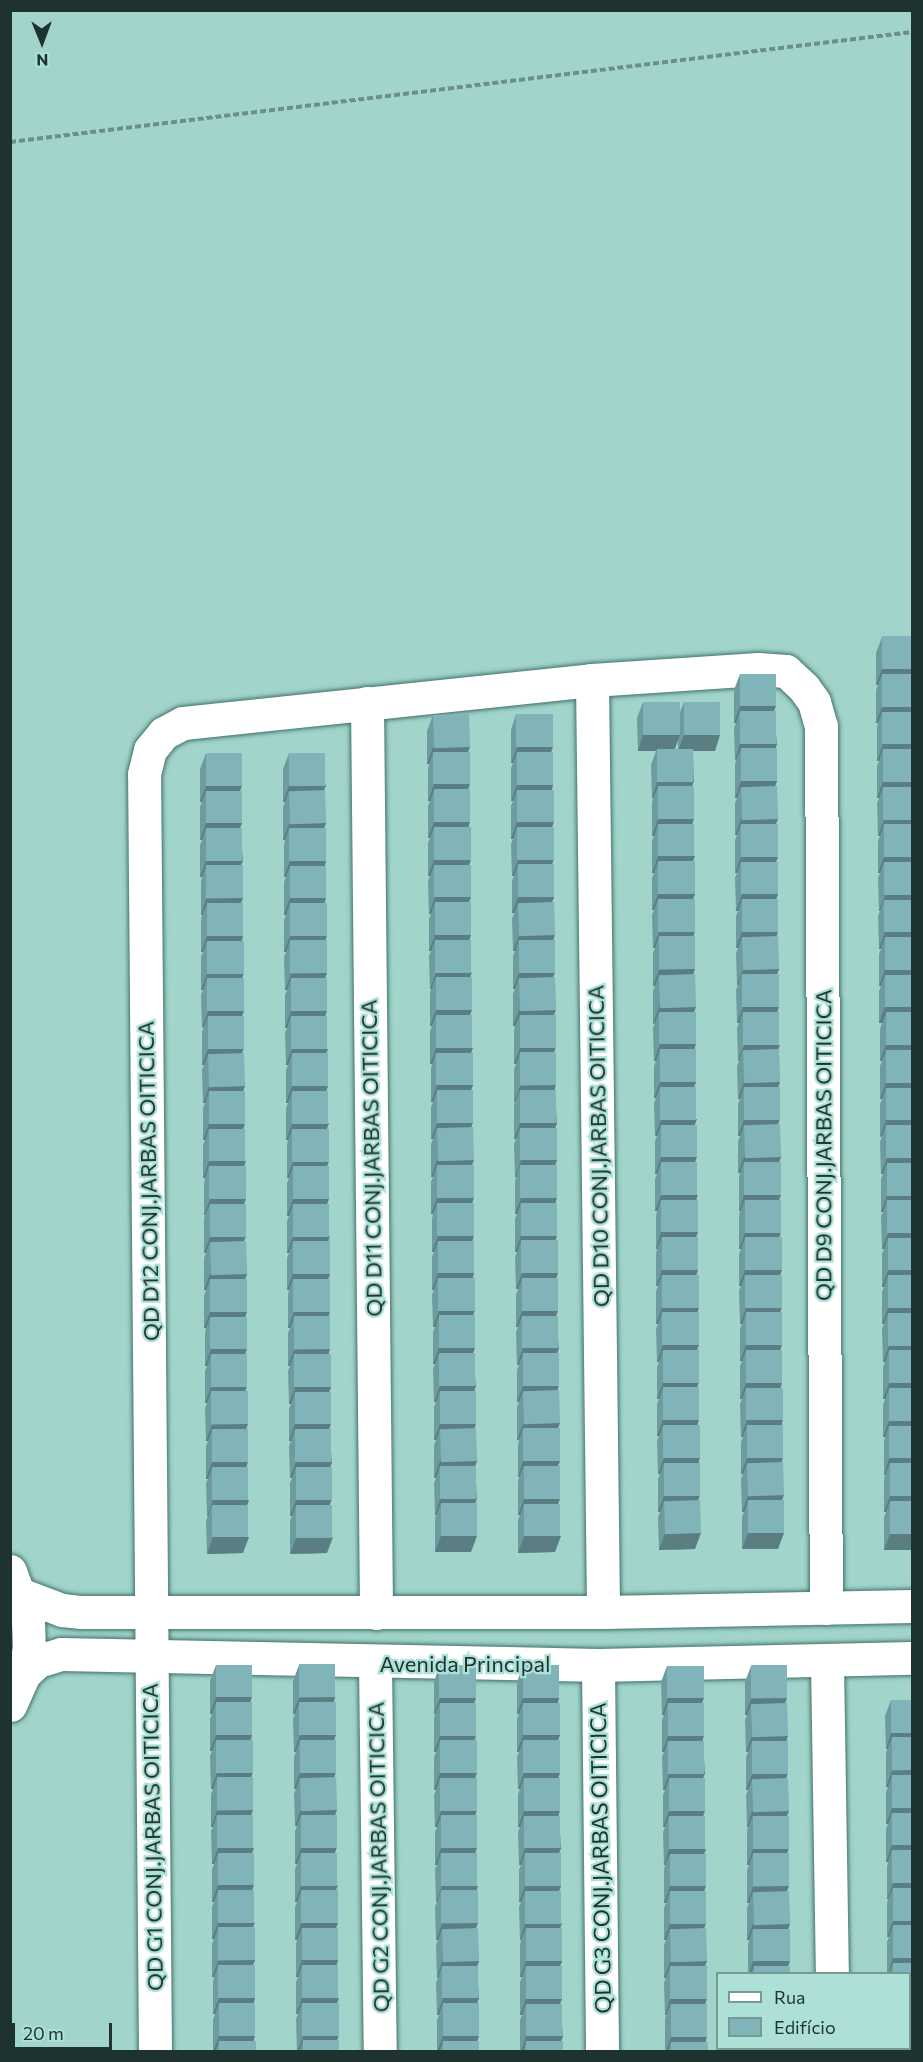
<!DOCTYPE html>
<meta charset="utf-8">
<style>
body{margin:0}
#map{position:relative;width:923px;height:2062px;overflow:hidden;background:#a1d4ca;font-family:Commissioner,sans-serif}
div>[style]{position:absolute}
.path>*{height:4px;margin-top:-2px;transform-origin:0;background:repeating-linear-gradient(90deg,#6a9089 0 6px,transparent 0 9px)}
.roads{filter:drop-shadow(0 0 2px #42736b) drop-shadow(0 0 2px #42736b)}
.minor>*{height:33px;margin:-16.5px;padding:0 16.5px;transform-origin:16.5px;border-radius:16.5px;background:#fff}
.wall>*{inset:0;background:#6e9b9e;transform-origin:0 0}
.shaded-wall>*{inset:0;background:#5a7e81;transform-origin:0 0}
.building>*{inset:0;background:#80b4b8;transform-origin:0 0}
span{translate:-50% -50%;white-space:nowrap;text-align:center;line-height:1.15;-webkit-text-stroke:4.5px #ade1d7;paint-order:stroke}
.street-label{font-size:22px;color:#1e322f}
.frame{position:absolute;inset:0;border:12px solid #1e322f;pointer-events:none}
.legend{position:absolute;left:716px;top:1972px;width:195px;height:78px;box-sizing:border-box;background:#ade1d7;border:2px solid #749b94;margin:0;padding:8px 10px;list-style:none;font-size:18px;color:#1e322f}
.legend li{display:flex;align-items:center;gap:12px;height:30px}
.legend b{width:30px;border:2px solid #749b94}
.north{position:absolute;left:12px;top:12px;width:60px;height:60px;-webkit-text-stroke:4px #ade1d7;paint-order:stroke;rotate:179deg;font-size:16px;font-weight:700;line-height:24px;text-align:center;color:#1e322f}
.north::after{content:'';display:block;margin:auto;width:21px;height:27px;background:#1e322f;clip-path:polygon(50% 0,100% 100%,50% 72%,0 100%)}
.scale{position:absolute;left:12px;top:2023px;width:100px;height:27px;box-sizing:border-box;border:3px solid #1e322f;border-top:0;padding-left:8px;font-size:18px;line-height:21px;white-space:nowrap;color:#1e322f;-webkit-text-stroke:4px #ade1d7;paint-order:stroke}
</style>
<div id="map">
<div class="path">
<i style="left:10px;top:142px;width:909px;rotate:-6.95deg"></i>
</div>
<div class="roads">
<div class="minor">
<i style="left:592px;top:680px;width:932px;rotate:89.32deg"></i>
<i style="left:367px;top:703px;width:910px;rotate:89.43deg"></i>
<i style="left:10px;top:1571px;width:53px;rotate:70.2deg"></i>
<i style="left:28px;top:1621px;width:27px;rotate:88deg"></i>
<i style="left:29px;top:1648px;width:26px;rotate:101deg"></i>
<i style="left:24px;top:1674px;width:34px;rotate:114deg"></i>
<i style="left:22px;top:1595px;width:43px;rotate:20.6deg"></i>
<i style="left:62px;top:1610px;width:20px;rotate:6deg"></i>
<i style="left:82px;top:1612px;width:521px"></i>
<i style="left:603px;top:1612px;width:309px;rotate:-1.1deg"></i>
<i style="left:827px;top:1662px;width:312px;rotate:89.1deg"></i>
<i style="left:375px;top:1663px;width:389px;rotate:89.3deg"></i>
<i style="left:598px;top:1665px;width:387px;rotate:89.4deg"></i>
<i style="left:24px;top:1674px;width:19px;rotate:-43deg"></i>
<i style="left:38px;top:1661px;width:24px;rotate:-17deg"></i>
<i style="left:61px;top:1654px;width:537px;rotate:1.17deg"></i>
<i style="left:598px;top:1665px;width:314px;rotate:-1.3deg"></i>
<i style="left:833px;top:2048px;width:4px;rotate:90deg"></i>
<i style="left:155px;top:2052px;width:1278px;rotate:-90.49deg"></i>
<i style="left:144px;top:774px;width:25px;rotate:-76deg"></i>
<i style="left:150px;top:750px;width:22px;rotate:-51deg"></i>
<i style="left:164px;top:733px;width:21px;rotate:-28deg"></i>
<i style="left:183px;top:723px;width:411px;rotate:-6deg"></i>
<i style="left:592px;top:680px;width:166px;rotate:-3.8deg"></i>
<i style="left:758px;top:669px;width:28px;rotate:4deg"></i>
<i style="left:786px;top:671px;width:25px;rotate:43deg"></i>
<i style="left:804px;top:688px;width:17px;rotate:54deg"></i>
<i style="left:814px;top:702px;width:25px;rotate:74deg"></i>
<i style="left:821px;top:726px;width:882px;rotate:89.68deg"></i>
</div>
</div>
<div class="wall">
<i style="clip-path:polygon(882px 637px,912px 1550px,884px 1550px,884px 1517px,886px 1512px,884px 1512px,884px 1480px,885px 1475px,884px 1475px,884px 1442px,885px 1437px,883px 1437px,883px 1405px,885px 1399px,883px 1399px,883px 1367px,885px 1362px,883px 1362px,882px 1329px,884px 1324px,882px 1324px,882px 1292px,884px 1287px,882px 1287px,882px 1254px,884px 1249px,882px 1249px,881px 1216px,883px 1212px,881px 1212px,881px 1179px,883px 1174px,881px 1174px,880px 1142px,882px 1136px,880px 1137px,880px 1104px,882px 1099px,880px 1099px,880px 1066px,882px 1061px,880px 1061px,880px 1029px,882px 1023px,879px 1023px,879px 991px,881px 986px,879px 986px,879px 954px,881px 949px,879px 949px,878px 916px,880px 911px,879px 911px,878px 878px,880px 873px,878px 873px,878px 841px,880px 836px,878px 836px,877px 803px,879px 798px,877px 798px,877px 766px,879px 761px,877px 761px,877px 728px,878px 723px,876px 723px,876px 690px,878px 685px,876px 685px,876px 653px)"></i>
<i style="clip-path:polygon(740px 674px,774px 711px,777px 744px,775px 749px,777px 781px,775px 786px,776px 862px,778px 894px,776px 899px,778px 931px,777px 936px,779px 969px,777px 974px,778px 1049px,780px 1082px,778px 1087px,778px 1124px,781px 1157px,779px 1162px,779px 1200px,780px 1275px,782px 1307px,780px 1312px,781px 1388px,783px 1458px,781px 1463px,782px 1500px,778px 1549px,742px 1549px,742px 1517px,744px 1512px,742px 1512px,741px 1479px,743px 1474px,741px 1474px,741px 1442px,743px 1437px,741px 1437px,740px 1404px,742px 1399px,740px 1399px,740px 1366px,742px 1361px,740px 1361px,740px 1329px,742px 1324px,740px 1324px,739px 1291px,741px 1286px,739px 1286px,739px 1254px,741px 1249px,739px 1249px,739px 1216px,740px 1211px,739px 1211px,739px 1178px,740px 1173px,738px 1173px,738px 1141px,740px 1136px,738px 1136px,738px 1104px,740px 1099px,738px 1099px,737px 1066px,739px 1061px,738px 1061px,737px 1028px,739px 1023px,737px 1023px,736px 990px,738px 985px,737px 985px,736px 953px,738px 948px,736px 948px,736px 916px,738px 911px,736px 911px,735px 878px,737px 873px,735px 873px,735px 840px,737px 835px,735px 835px,735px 803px,737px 798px,735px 798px,735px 765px,736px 760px,735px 760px,734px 728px,736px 723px,734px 723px,734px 690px)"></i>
<i style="clip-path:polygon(evenodd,643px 702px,680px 712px,684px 702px,715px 751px,693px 751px,694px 781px,692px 786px,693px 861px,695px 894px,693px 899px,694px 1012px,696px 1082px,694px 1087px,695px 1162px,698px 1232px,696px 1237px,697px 1350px,699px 1382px,697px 1387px,698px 1425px,700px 1495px,698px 1500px,695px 1549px,659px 1550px,658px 1517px,660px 1512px,658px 1512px,658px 1479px,660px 1474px,658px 1474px,657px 1441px,659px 1436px,657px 1436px,657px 1404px,659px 1399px,657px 1399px,657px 1367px,659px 1362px,657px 1362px,656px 1329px,658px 1324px,656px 1324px,656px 1291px,658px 1286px,656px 1286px,656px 1254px,657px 1249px,656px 1249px,656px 1216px,657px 1211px,655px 1211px,655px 1179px,657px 1174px,655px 1174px,655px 1141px,657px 1136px,655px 1136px,654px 1103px,656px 1098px,654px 1098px,654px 1066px,656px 1061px,654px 1061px,653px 1028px,655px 1023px,653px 1024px,653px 991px,655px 986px,653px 986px,653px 953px,655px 948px,653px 948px,652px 915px,654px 910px,652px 910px,652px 878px,654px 873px,652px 873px,652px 841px,654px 836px,652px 836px,652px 803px,653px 798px,652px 798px,651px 765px,656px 751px,638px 751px,637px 718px,643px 702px,678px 739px,678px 749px,675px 749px,678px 739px)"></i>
<i style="clip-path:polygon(516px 714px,552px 752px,553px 785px,552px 790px,552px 864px,554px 897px,552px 902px,555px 972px,553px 977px,555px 1090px,557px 1123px,555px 1128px,557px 1160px,555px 1165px,556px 1203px,557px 1235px,556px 1240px,558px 1273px,556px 1278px,556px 1316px,559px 1348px,557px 1353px,559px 1385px,557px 1390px,558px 1504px,555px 1552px,518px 1553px,518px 1520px,520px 1515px,518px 1515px,518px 1482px,519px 1477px,518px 1477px,518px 1445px,519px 1440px,517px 1440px,517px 1407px,519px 1402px,517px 1402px,517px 1370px,519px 1365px,517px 1365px,516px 1332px,518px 1327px,516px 1327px,516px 1295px,518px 1289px,516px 1289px,515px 1257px,517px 1252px,515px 1252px,515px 1219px,517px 1214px,515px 1214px,515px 1182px,516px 1177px,515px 1177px,514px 1144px,516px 1139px,514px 1139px,514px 1106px,515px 1102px,514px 1102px,514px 1069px,516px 1064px,514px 1064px,514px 1031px,515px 1026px,513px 1026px,513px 994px,515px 989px,513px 989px,513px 956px,515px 951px,513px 951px,512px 919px,514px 913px,512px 913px,512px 881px,514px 876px,512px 876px,511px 844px,513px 839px,511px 839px,511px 806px,513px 801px,511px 801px,511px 768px,513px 763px,511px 763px,511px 730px)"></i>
<i style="clip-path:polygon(433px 715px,468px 752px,469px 902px,471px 935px,469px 940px,470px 1015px,471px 1053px,473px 1085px,471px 1090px,473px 1122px,471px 1128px,473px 1241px,474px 1273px,473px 1278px,473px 1353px,476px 1386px,474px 1391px,474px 1428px,477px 1461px,475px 1466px,477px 1498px,475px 1503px,471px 1552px,435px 1552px,435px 1520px,436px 1515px,435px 1515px,434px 1483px,436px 1478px,434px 1478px,434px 1445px,436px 1440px,434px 1440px,434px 1407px,436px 1402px,434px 1402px,433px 1369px,435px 1364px,433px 1364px,433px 1332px,435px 1327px,433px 1327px,432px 1295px,434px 1290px,432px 1290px,432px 1257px,434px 1252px,432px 1252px,432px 1219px,433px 1214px,431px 1214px,431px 1182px,433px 1177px,431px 1177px,431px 1144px,433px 1139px,431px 1139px,431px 1107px,433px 1102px,431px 1102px,431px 1069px,432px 1064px,430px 1064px,430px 1031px,432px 1026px,430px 1026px,430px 994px,431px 989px,430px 989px,429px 956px,431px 951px,429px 951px,429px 919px,431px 914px,429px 914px,428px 881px,430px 876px,428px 876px,428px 843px,430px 838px,428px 838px,428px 806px,430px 801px,428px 801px,428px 769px,429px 764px,427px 764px,427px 731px)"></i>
<i style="clip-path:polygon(206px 753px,240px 791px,240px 828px,243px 860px,241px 865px,241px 903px,243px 936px,242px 941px,242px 1053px,245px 1086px,243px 1091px,244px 1241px,247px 1274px,245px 1279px,247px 1505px,243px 1553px,207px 1554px,206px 1521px,208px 1516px,207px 1516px,206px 1483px,208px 1479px,206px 1479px,206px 1446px,208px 1441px,206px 1441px,205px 1408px,207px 1403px,205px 1403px,205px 1371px,207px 1366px,205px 1366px,205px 1333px,206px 1328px,204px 1328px,204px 1296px,206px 1290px,204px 1290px,204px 1258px,206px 1253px,204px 1253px,204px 1220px,205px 1215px,204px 1215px,204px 1183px,205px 1178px,203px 1178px,203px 1145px,205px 1140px,203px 1140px,203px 1108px,205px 1103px,203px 1103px,202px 1070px,204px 1065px,202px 1065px,202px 1032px,204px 1027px,202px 1028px,201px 995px,203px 990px,201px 990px,201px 957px,203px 952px,201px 952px,201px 920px,202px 915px,201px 915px,201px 882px,202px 877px,200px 877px,200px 845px,202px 840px,200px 840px,200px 807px,202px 802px,200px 802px,200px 769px)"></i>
<i style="clip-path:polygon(289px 753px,326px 785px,324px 790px,326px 823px,324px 828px,326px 861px,325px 866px,325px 940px,327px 973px,325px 978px,326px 1053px,328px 1086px,326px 1091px,327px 1129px,329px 1161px,327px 1166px,327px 1204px,330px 1274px,328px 1279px,329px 1354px,331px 1387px,329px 1392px,329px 1429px,332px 1462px,330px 1467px,330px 1505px,327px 1553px,290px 1554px,290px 1521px,292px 1516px,290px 1516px,290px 1483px,292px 1478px,290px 1478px,289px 1446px,291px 1441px,289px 1441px,289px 1409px,291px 1404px,289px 1404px,288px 1371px,290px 1366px,288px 1366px,288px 1333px,290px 1328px,288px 1328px,288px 1295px,289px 1290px,287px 1290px,287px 1258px,289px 1253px,287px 1253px,287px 1221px,289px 1216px,287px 1216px,287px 1183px,289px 1178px,287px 1178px,287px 1145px,288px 1140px,286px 1140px,286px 1108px,288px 1103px,286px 1103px,286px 1070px,288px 1065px,286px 1065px,285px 1033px,287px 1028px,285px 1028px,285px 995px,287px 990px,285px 990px,284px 957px,286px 952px,284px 952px,284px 920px,286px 915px,284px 915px,284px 882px,286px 877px,284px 877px,284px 845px,285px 840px,283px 840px,283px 807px,285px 802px,283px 802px,283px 769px)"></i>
<i style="clip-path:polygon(216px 1665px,251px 1702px,252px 1735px,251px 1740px,253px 1772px,251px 1777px,253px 1927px,255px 1960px,253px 1965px,255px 1998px,254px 2003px,254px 2041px,256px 2052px,213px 2052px,213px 2020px,215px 2014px,213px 2014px,213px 1982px,214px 1977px,212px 1977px,212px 1944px,214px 1939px,212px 1939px,212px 1907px,214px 1902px,212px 1902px,212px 1869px,214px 1864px,212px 1864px,211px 1831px,213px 1827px,211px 1827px,211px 1794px,213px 1789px,211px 1789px,210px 1756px,212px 1751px,210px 1751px,210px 1719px,212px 1714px,210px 1714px,210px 1681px)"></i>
<i style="clip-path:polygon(299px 1665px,335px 1697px,334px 1702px,335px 1853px,336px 1928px,338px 1960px,337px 1965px,337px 2040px,339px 2052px,297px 2052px,296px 2019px,298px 2014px,296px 2014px,296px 1982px,298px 1977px,296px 1977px,296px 1944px,297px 1940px,295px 1940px,295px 1907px,297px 1902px,295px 1902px,295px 1869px,297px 1864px,295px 1864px,295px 1831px,297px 1826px,295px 1826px,294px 1794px,296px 1789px,294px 1789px,294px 1757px,296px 1752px,294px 1752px,293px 1719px,295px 1714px,293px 1714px,293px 1681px)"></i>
<i style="clip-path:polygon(439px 1665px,476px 1698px,474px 1703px,476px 1735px,475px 1740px,476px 1928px,479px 1961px,477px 1966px,479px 1998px,477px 2003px,479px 2036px,477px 2041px,479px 2052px,437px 2052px,437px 2020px,439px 2015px,437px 2015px,436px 1983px,438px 1978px,437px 1978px,436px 1945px,438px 1940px,436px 1940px,435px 1907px,437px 1902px,436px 1902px,435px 1869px,437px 1865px,435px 1865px,435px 1832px,437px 1827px,435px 1827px,434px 1795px,436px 1790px,434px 1790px,434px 1757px,436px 1752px,434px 1752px,434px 1719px,435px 1714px,434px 1714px,434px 1682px)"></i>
<i style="clip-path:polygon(523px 1666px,559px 1698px,558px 1703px,560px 1735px,558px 1740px,559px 1816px,561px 1848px,559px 1853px,561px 1886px,559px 1891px,562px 1961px,560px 1966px,560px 2004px,563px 2036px,561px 2041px,563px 2052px,520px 2052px,520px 2020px,522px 2015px,520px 2015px,520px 1982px,522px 1977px,520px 1977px,520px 1945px,521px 1940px,520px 1940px,519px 1907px,521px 1902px,519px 1902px,519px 1870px,521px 1865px,519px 1865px,518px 1832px,520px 1827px,518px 1827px,518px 1794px,520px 1789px,518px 1789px,517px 1757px,519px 1752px,517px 1752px,517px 1719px,519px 1714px,517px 1714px,517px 1682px)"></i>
<i style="clip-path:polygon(667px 1666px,702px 1703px,703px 1741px,705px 1773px,703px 1778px,704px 1891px,706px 1923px,704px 1928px,705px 2004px,706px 2042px,708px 2052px,665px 2052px,665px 2020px,666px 2015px,665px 2015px,664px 1983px,666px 1978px,664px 1978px,664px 1945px,666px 1940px,664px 1940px,664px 1908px,666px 1903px,664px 1903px,664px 1870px,665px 1865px,664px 1865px,663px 1832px,665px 1827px,663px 1827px,663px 1795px,665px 1790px,663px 1790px,662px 1757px,664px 1752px,662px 1752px,662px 1720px,664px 1715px,662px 1715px,661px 1682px)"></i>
<i style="clip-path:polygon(751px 1666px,786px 1703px,788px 1773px,786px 1778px,787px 1891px,790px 1924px,788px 1929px,790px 1961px,788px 1966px,790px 1974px,748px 1974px,748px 1945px,749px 1940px,747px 1940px,747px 1908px,749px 1903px,747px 1903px,747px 1870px,749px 1865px,747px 1865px,747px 1832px,748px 1827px,747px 1827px,746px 1795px,748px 1790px,746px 1790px,746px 1757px,748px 1752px,746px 1752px,745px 1720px,747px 1715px,745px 1715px,745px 1682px)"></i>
<i style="clip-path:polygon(891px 1700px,912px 1700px,912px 2052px,889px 2052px,890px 2050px,888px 2050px,888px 2049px,909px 2049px,909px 1974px,887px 1974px,887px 1942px,889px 1937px,887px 1937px,887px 1904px,888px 1899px,887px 1899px,887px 1867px,888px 1862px,886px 1862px,886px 1829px,888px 1824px,886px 1824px,886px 1792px,888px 1787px,886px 1787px,886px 1754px,887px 1749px,886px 1749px,885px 1716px)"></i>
<i style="left:748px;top:2049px;width:43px;height:3px"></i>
</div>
<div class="shaded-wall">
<i style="clip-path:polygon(882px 669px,912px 669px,912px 685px,882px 674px,878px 685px,876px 685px)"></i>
<i style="clip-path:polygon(740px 706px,776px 706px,770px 722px,740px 711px,736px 723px,734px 723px)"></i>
<i style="clip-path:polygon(882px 707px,912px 707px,912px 723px,882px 712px,878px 723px,876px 723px)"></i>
<i style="clip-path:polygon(643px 735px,680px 735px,674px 751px,657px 749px,656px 751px,638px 751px)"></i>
<i style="clip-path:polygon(684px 735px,720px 735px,715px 751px,678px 751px)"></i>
<i style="clip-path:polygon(740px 744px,777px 744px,771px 760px,741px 749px,736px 760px,735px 760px)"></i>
<i style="clip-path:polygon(883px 744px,912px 744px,912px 760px,883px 749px,879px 761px,877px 761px)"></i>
<i style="clip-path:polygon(433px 747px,470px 747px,464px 763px,433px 752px,429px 764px,427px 764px)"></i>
<i style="clip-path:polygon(517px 747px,553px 747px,547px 763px,517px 752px,513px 763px,511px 763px)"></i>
<i style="clip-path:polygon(694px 781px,688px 797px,658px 787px,653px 798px,652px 798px,657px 782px)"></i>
<i style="clip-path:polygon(741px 781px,777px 781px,771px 797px,741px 787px,737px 798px,735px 798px)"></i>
<i style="clip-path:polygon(883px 782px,912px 782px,912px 798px,883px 787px,879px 798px,877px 798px)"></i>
<i style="clip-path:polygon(434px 784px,470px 784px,464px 801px,434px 790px,430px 801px,428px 801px)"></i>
<i style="clip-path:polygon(326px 785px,320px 801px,289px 791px,285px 802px,283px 802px,289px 786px)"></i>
<i style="clip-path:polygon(517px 785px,553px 785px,548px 801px,517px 790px,513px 801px,511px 801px)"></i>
<i style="clip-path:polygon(206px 786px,242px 786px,236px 802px,206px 791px,202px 802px,200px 802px)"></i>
<i style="clip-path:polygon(658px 819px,694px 819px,688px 835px,658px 824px,654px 836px,652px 836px)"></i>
<i style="clip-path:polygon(741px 819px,778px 819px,772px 835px,741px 824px,737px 835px,735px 835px)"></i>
<i style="clip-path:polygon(912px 819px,912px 835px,884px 824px,880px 836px,878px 836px,884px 820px)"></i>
<i style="clip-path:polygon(434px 822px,470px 822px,465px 838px,434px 827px,430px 838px,428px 838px)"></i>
<i style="clip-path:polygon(517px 822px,554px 822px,548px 838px,517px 827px,513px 839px,511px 839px)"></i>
<i style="clip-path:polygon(206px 823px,242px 823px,236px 840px,206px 828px,202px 840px,200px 840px)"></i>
<i style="clip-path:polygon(326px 823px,320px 839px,289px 829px,285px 840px,283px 840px,289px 824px)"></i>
<i style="clip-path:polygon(658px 856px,695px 856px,689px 873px,658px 861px,654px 873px,652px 873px)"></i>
<i style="clip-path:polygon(741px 857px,778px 857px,772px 873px,741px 862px,737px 873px,735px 873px)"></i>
<i style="clip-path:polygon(884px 857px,912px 857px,912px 873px,884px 862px,880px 873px,878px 873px)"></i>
<i style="clip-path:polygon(554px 859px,548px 876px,518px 865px,514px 876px,512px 876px,518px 860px)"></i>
<i style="clip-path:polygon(243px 860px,237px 877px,206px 866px,202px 877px,200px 877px,206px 861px)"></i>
<i style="clip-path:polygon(434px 860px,471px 860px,465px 876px,434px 865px,430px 876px,428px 876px)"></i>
<i style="clip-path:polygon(290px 861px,326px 861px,320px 877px,290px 866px,286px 877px,284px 877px)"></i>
<i style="clip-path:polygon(658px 894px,695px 894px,689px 910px,658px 899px,654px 910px,652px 910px)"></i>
<i style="clip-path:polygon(742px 894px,778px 894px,772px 910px,742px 899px,738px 911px,736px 911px)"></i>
<i style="clip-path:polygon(885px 895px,912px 895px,912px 911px,884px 900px,880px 911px,879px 911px)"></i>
<i style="clip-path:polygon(435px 897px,471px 897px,465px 913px,435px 902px,431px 914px,429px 914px)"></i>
<i style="clip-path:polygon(518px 897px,554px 897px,548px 913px,518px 903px,514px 913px,512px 913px)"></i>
<i style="clip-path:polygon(243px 898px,237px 914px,207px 904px,202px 915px,201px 915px,206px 899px)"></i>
<i style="clip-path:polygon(290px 898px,326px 898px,321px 915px,290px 903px,286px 915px,284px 915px)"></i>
<i style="clip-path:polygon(778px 931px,772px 948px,742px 937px,738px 948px,736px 948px,742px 932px)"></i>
<i style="clip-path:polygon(659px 932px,695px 932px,689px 948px,659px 937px,655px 948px,653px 948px)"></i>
<i style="clip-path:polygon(885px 932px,912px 932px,912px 949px,885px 937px,881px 949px,879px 949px)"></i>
<i style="clip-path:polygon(435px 935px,471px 935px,465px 951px,435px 940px,431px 951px,429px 951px)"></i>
<i style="clip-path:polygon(519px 935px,555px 935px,549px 951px,519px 940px,515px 951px,513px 951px)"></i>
<i style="clip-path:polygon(207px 936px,243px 936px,238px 952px,207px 941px,203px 952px,201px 952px)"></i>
<i style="clip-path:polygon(290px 936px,327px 936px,321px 952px,290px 941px,286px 952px,284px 952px)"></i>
<i style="clip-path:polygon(695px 969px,689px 985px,659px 975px,655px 986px,653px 986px,659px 970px)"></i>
<i style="clip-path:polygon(743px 969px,779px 969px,773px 985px,742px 974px,738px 985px,737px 985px)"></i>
<i style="clip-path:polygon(885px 970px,912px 970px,912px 986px,885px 975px,881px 986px,879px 986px)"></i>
<i style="clip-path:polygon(472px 972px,466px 989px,436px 977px,431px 989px,430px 989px,436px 973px)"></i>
<i style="clip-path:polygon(555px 972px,549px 989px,519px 978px,515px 989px,513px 989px,519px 973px)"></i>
<i style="clip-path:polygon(244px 973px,238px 990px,207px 979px,203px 990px,201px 990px,207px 974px)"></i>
<i style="clip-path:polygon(327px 973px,321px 989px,291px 979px,287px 990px,285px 990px,291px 974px)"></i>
<i style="clip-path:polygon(659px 1007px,696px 1007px,690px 1023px,659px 1012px,655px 1023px,653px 1024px)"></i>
<i style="clip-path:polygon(743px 1007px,779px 1007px,773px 1023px,743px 1012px,739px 1023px,737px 1023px)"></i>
<i style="clip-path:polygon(885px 1007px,912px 1007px,912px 1023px,886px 1013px,882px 1023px,879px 1023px)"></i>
<i style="clip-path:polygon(436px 1010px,472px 1010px,466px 1026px,436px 1015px,432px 1026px,430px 1026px)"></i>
<i style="clip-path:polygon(519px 1010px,556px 1010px,550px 1026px,520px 1015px,515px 1026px,513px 1026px)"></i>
<i style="clip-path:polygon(208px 1011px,244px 1011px,238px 1027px,208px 1016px,204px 1027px,202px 1028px)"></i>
<i style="clip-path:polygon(291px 1011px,327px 1011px,321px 1027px,291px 1016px,287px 1028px,285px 1028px)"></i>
<i style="clip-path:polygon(660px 1044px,696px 1044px,690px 1061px,660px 1049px,656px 1061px,654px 1061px)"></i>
<i style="clip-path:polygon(744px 1045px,780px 1045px,774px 1061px,743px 1050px,739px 1061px,738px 1061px)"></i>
<i style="clip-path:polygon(886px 1045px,912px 1045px,912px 1061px,886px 1050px,882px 1061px,880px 1061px)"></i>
<i style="clip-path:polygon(556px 1047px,550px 1064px,520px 1053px,516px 1064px,514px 1064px,520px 1048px)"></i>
<i style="clip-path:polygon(244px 1048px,238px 1065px,208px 1054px,204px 1065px,202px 1065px,208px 1049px)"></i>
<i style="clip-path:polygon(436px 1048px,473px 1048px,467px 1064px,436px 1053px,432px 1064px,430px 1064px)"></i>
<i style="clip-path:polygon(292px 1049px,328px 1049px,322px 1065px,292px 1054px,288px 1065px,286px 1065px)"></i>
<i style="clip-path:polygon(660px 1082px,696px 1082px,690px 1098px,660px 1087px,656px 1098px,654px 1098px)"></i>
<i style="clip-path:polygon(744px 1082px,780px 1082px,774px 1098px,744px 1087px,740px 1099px,738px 1099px)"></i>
<i style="clip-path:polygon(886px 1083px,912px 1083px,912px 1099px,886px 1088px,882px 1099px,880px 1099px)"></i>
<i style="clip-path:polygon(437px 1085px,473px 1085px,467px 1101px,437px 1090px,433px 1102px,431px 1102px)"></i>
<i style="clip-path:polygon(556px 1085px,551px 1101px,520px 1090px,515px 1102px,514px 1102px,520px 1086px)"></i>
<i style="clip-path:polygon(245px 1086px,239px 1102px,209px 1092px,205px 1103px,203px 1103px,209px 1087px)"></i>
<i style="clip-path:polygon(292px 1086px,328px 1086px,322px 1102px,292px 1091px,288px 1103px,286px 1103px)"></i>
<i style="clip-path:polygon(697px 1119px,691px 1135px,661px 1125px,657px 1136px,655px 1136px,661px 1120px)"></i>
<i style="clip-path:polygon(780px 1119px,774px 1136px,744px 1125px,740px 1136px,738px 1136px,744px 1120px)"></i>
<i style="clip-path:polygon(886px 1120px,912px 1120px,912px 1136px,886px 1125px,882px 1136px,880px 1137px)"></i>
<i style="clip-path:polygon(473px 1122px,467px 1139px,437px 1128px,433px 1139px,431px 1139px,437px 1123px)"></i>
<i style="clip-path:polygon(329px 1123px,323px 1140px,292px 1129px,288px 1140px,286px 1140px,292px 1124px)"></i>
<i style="clip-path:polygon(520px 1123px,557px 1123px,551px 1139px,520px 1128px,516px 1139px,514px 1139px)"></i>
<i style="clip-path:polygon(209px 1124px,245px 1124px,239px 1140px,209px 1129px,205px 1140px,203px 1140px)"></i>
<i style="clip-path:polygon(661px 1157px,697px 1157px,691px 1173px,661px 1162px,657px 1174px,655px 1174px)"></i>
<i style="clip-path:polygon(744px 1157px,781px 1157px,775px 1173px,744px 1162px,740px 1173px,738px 1173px)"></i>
<i style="clip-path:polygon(887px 1158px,912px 1158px,912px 1174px,887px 1163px,883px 1174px,881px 1174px)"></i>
<i style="clip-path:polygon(437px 1160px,474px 1160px,468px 1176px,437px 1165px,433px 1177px,431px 1177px)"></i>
<i style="clip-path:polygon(521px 1160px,557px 1160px,551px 1177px,520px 1165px,516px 1177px,515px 1177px)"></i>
<i style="clip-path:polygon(209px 1161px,246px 1161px,240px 1178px,209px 1166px,205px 1178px,203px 1178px)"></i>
<i style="clip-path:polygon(329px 1161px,323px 1177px,293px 1167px,289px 1178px,287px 1178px,293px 1162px)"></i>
<i style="clip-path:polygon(661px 1195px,698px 1195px,692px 1211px,661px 1200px,657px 1211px,655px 1211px)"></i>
<i style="clip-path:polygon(744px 1195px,781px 1195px,775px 1211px,745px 1200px,740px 1211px,739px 1211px)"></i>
<i style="clip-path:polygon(912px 1195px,912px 1211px,887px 1200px,883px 1212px,881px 1212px,887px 1196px)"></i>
<i style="clip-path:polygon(437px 1198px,474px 1198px,468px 1214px,437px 1203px,433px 1214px,431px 1214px)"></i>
<i style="clip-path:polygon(521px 1198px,557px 1198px,551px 1214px,521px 1203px,517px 1214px,515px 1214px)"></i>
<i style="clip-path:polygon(210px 1199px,246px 1199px,240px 1215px,210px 1204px,205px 1215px,204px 1215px)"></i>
<i style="clip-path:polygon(293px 1199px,329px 1199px,323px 1215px,293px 1204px,289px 1216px,287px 1216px)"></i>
<i style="clip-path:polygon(661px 1232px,698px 1232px,692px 1248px,662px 1237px,657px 1249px,656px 1249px)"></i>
<i style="clip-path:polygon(781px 1232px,776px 1248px,745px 1238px,741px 1249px,739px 1249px,745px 1233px)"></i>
<i style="clip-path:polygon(888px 1233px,912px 1233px,912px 1249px,888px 1238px,884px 1249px,882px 1249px)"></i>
<i style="clip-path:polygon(557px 1235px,552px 1251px,521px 1241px,517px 1252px,515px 1252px,521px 1236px)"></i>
<i style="clip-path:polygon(246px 1236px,240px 1252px,210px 1242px,206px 1253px,204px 1253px,210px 1237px)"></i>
<i style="clip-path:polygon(330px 1236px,324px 1253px,293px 1242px,289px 1253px,287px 1253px,293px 1237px)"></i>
<i style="clip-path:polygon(438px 1236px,474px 1236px,468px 1252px,438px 1241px,434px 1252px,432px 1252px)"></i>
<i style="clip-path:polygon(662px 1270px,698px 1270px,693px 1286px,662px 1275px,658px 1286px,656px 1286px)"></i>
<i style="clip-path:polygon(745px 1270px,782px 1270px,776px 1286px,745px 1275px,741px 1286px,739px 1286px)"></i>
<i style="clip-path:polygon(888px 1270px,912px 1270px,912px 1287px,888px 1275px,884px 1287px,882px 1287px)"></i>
<i style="clip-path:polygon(438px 1273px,474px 1273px,469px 1289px,438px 1278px,434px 1290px,432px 1290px)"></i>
<i style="clip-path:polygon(522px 1273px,558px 1273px,552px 1289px,522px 1279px,518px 1289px,516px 1289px)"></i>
<i style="clip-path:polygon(210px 1274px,247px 1274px,241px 1290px,210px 1280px,206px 1290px,204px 1290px)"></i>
<i style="clip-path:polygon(293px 1274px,330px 1274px,324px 1290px,293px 1279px,289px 1290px,287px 1290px)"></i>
<i style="clip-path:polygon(782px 1307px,776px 1324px,746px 1313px,742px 1324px,740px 1324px,746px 1308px)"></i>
<i style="clip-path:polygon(662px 1308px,699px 1308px,693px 1324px,662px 1313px,658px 1324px,656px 1324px)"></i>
<i style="clip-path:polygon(888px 1308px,912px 1308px,912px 1324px,888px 1313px,884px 1324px,882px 1324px)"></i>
<i style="clip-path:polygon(475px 1310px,469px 1327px,439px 1316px,435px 1327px,433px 1327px,439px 1311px)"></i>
<i style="clip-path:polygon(522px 1311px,558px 1311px,552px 1327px,522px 1316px,518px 1327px,516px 1327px)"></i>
<i style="clip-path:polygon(210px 1312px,247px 1312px,241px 1328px,210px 1317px,206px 1328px,204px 1328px)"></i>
<i style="clip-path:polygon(294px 1312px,330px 1312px,324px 1328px,294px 1317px,290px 1328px,288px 1328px)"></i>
<i style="clip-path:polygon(663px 1345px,699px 1345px,693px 1361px,663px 1350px,659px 1362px,657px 1362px)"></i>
<i style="clip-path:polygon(746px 1345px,782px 1345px,776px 1361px,746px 1350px,742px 1361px,740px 1361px)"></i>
<i style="clip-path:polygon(912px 1345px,912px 1362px,889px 1351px,885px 1362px,883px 1362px,889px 1346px)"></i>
<i style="clip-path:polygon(439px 1348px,475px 1348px,469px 1364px,439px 1353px,435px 1364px,433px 1364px)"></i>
<i style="clip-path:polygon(523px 1348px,559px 1348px,553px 1365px,523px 1353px,519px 1365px,517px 1365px)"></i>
<i style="clip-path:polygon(211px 1349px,247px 1349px,241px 1366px,211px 1354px,207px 1366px,205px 1366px)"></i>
<i style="clip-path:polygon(330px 1349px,325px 1365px,294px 1355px,290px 1366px,288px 1366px,294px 1350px)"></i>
<i style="clip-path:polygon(699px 1382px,693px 1399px,663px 1388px,659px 1399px,657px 1399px,663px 1383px)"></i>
<i style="clip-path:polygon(746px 1383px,782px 1383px,777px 1399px,746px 1388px,742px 1399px,740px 1399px)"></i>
<i style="clip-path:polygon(889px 1383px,912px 1383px,912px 1399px,889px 1389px,885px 1399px,883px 1399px)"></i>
<i style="clip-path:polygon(559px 1385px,553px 1402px,523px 1391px,519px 1402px,517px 1402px,523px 1386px)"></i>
<i style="clip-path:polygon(247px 1386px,242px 1403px,211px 1392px,207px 1403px,205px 1403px,211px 1387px)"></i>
<i style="clip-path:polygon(440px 1386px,476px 1386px,470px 1402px,440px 1391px,436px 1402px,434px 1402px)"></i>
<i style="clip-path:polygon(295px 1387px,331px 1387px,325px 1403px,295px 1392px,291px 1404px,289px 1404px)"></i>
<i style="clip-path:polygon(663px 1420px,699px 1420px,693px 1436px,663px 1425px,659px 1436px,657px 1436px)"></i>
<i style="clip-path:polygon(747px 1420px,783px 1420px,777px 1437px,747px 1425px,743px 1437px,741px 1437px)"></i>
<i style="clip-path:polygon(889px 1421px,912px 1421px,912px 1437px,889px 1426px,885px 1437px,883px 1437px)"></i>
<i style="clip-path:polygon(560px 1423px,554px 1439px,523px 1429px,519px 1440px,517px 1440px,523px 1424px)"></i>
<i style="clip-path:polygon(248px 1424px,242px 1440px,212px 1430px,208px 1441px,206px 1441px,212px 1425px)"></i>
<i style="clip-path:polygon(295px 1424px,331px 1424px,325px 1441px,295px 1429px,291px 1441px,289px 1441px)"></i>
<i style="clip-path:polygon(440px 1424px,476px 1424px,470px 1440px,440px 1429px,436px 1440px,434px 1440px)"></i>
<i style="clip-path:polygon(664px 1458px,700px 1458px,694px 1474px,664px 1463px,660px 1474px,658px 1474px)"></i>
<i style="clip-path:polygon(747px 1458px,783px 1458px,777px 1474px,747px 1463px,743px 1474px,741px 1474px)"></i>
<i style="clip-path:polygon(889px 1458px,912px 1458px,912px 1475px,890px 1463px,885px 1475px,884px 1475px)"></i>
<i style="clip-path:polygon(440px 1461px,477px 1461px,471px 1477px,440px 1466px,436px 1478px,434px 1478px)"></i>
<i style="clip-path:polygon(523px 1461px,560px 1461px,554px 1477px,524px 1466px,519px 1477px,518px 1477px)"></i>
<i style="clip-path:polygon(212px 1462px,248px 1462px,242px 1478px,212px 1467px,208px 1479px,206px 1479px)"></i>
<i style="clip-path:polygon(296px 1462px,332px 1462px,326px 1478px,296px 1467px,292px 1478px,290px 1478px)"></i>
<i style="clip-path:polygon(700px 1495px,694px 1511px,664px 1501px,660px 1512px,658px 1512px,664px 1496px)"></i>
<i style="clip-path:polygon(784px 1495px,778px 1511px,748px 1501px,744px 1512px,742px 1512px,748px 1496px)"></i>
<i style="clip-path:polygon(890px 1496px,912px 1496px,912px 1512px,890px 1501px,886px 1512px,884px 1512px)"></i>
<i style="clip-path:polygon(477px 1498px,471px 1515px,441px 1504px,436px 1515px,435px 1515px,440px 1499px)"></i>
<i style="clip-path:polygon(332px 1499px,326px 1515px,296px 1505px,292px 1516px,290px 1516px,296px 1500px)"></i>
<i style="clip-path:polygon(524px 1499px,560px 1499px,554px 1515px,524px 1504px,520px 1515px,518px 1515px)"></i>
<i style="clip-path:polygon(213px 1500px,249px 1500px,243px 1516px,212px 1505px,208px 1516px,207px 1516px)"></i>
<i style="clip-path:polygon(665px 1533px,701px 1533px,695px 1549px,659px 1550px)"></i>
<i style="clip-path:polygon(748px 1533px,784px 1533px,778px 1549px,742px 1549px)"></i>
<i style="clip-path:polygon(912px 1533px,912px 1550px,884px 1550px,890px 1534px)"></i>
<i style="clip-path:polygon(441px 1536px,477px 1536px,471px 1552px,435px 1552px)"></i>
<i style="clip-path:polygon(524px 1536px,561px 1536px,555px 1552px,518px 1553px)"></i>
<i style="clip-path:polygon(213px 1537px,249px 1537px,243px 1553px,207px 1554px)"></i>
<i style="clip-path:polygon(333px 1537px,327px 1553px,290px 1554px,296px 1538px)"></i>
<i style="clip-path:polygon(216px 1697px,252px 1697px,246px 1714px,216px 1702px,212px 1714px,210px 1714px)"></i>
<i style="clip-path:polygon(335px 1697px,330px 1713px,299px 1703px,295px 1714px,293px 1714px,299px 1698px)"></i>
<i style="clip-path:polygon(440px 1698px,476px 1698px,470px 1714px,440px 1703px,435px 1714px,434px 1714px)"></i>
<i style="clip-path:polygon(523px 1698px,559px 1698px,554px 1714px,523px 1703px,519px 1714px,517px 1714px)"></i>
<i style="clip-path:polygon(668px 1698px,704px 1698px,698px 1714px,668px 1703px,664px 1715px,662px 1715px)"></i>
<i style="clip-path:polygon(787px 1698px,781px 1714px,751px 1704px,747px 1715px,745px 1715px,751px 1699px)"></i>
<i style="clip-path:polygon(912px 1732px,912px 1749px,892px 1738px,887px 1749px,886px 1749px,891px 1733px)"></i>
<i style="clip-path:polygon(216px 1735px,252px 1735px,247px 1751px,216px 1740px,212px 1751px,210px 1751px)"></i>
<i style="clip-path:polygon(300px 1735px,336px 1735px,330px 1751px,300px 1740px,296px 1752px,294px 1752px)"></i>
<i style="clip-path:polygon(476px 1735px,471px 1751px,440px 1741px,436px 1752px,434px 1752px,440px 1736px)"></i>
<i style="clip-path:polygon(523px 1735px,560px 1735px,554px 1752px,523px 1741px,519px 1752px,517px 1752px)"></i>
<i style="clip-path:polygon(668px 1736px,704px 1736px,698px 1752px,668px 1741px,664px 1752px,662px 1752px)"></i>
<i style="clip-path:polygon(752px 1736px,788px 1736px,782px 1752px,752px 1741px,748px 1752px,746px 1752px)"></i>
<i style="clip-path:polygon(912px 1770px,912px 1786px,892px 1776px,888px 1787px,886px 1787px,892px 1771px)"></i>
<i style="clip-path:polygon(253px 1772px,247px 1789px,217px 1778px,213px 1789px,211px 1789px,217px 1773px)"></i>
<i style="clip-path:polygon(336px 1772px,330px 1789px,300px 1778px,296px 1789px,294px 1789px,300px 1773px)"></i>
<i style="clip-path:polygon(440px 1773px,477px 1773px,471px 1789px,440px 1778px,436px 1790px,434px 1790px)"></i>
<i style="clip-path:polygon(524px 1773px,560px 1773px,554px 1789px,524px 1778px,520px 1789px,518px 1789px)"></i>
<i style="clip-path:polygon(705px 1773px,699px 1789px,669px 1779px,665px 1790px,663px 1790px,669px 1774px)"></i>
<i style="clip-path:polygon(788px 1773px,782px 1790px,752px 1779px,748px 1790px,746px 1790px,752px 1774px)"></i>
<i style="clip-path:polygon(892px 1808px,912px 1808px,912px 1824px,892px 1813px,888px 1824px,886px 1824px)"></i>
<i style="clip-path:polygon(253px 1810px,247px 1826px,217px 1815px,213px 1827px,211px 1827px,217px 1811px)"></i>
<i style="clip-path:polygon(301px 1810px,337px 1810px,331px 1826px,301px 1815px,297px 1826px,295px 1826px)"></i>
<i style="clip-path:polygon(477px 1810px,471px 1827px,441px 1816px,437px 1827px,435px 1827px,441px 1811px)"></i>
<i style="clip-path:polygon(524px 1811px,560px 1811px,554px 1827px,524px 1816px,520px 1827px,518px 1827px)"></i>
<i style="clip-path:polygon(669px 1811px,705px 1811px,699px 1827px,669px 1816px,665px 1827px,663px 1827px)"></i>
<i style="clip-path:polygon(752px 1811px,789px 1811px,783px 1827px,753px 1816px,748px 1827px,747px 1827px)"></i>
<i style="clip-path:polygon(892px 1845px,912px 1845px,912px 1862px,892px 1850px,888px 1862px,886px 1862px)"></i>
<i style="clip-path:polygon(337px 1847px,331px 1864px,301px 1853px,297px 1864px,295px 1864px,301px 1848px)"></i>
<i style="clip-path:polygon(218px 1848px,254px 1848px,248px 1864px,218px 1853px,214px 1864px,212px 1864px)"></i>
<i style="clip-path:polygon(441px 1848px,477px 1848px,471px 1864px,441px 1853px,437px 1865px,435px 1865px)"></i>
<i style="clip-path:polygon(525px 1848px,561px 1848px,555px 1864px,525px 1853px,521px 1865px,519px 1865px)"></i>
<i style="clip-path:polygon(789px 1848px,783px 1865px,753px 1854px,749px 1865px,747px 1865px,753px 1849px)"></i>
<i style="clip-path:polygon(669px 1849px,706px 1849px,700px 1865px,670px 1854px,665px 1865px,664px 1865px)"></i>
<i style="clip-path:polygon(893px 1883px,912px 1883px,912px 1899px,893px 1888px,888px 1899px,887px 1899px)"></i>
<i style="clip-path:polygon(218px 1885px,254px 1885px,248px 1902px,218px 1890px,214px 1902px,212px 1902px)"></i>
<i style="clip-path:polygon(338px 1885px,332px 1901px,301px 1891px,297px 1902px,295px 1902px,301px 1886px)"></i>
<i style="clip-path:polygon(442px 1886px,478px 1886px,472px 1902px,441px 1891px,437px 1902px,436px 1902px)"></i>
<i style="clip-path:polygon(525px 1886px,561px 1886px,555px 1902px,525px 1891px,521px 1902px,519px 1902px)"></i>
<i style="clip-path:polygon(670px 1886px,706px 1886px,700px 1903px,670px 1891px,666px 1903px,664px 1903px)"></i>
<i style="clip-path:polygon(789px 1886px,783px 1902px,753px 1892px,749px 1903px,747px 1903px,753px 1887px)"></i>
<i style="clip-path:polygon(912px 1920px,912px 1937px,893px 1926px,889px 1937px,887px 1937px,893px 1921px)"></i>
<i style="clip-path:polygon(255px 1922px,249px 1939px,218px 1928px,214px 1939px,212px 1939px,218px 1923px)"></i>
<i style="clip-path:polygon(301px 1923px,338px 1923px,332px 1939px,302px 1928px,297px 1940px,295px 1940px)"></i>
<i style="clip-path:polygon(478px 1923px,472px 1939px,442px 1929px,438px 1940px,436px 1940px,442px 1924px)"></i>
<i style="clip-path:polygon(562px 1923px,556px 1939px,526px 1928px,521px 1940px,520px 1940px,525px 1924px)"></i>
<i style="clip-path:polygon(706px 1923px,700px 1940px,670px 1929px,666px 1940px,664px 1940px,670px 1924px)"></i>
<i style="clip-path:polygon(753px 1924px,790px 1924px,784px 1940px,753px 1929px,749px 1940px,747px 1940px)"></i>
<i style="clip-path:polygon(893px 1958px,912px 1958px,912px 1974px,893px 1963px,889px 1974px,888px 1974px)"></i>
<i style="clip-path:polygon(255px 1960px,249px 1976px,218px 1966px,214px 1977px,212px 1977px,218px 1961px)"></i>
<i style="clip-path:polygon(302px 1960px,338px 1960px,332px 1977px,302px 1965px,298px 1977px,296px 1977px)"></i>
<i style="clip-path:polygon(442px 1961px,479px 1961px,473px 1977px,442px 1966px,438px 1978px,437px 1978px)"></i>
<i style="clip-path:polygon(526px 1961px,562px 1961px,556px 1977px,526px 1966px,522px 1977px,520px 1977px)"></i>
<i style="clip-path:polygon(707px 1961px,701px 1977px,670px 1967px,666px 1978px,664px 1978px,670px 1962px)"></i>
<i style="clip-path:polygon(753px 1961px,790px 1961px,785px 1974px,754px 1966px,751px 1974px,749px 1974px)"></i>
<i style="left:909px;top:1996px;width:3px;height:16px"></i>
<i style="clip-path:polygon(219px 1998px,255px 1998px,249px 2014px,219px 2003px,215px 2014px,213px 2014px)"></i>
<i style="clip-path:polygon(302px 1998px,339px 1998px,333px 2014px,302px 2003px,298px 2014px,296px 2014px)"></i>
<i style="clip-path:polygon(443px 1998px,479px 1998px,473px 2015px,443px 2003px,439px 2015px,437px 2015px)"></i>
<i style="clip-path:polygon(526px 1999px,562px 1999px,556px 2015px,526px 2004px,522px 2015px,520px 2015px)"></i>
<i style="clip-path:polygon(670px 1999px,707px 1999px,701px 2015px,671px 2004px,666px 2015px,665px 2015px)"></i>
<i style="left:909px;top:2033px;width:3px;height:16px"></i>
<i style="clip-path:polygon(339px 2035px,333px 2051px,303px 2041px,299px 2052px,297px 2052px,303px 2036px)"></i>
<i style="clip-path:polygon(219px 2036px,255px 2036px,250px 2052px,219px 2041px,215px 2052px,213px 2052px)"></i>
<i style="clip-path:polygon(443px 2036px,479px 2036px,473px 2052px,443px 2041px,439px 2052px,437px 2052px)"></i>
<i style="clip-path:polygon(526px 2036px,563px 2036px,557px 2052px,526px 2041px,523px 2052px,521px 2052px)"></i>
<i style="clip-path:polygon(671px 2037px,707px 2037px,702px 2052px,671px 2042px,668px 2052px,666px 2052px)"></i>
</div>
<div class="building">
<i style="left:912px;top:636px;width:33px;height:30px;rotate:90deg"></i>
<i style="left:740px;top:674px;width:36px;height:32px"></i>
<i style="left:882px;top:674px;width:30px;height:33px"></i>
<i style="left:643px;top:702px;width:37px;height:33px"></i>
<i style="left:684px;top:702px;width:36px;height:33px"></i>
<i style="left:740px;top:711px;width:36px;height:33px"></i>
<i style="left:882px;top:712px;width:30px;height:32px"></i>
<i style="left:469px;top:714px;width:33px;height:36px;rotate:88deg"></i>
<i style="left:516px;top:714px;width:37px;height:33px"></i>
<i style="left:777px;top:748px;width:33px;height:36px;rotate:90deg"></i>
<i style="left:657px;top:749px;width:36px;height:33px"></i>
<i style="left:883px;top:749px;width:29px;height:33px"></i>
<i style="left:433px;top:752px;width:37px;height:32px"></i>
<i style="left:517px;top:752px;width:36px;height:33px"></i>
<i style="left:206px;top:753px;width:36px;height:33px"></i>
<i style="left:289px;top:753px;width:36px;height:33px"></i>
<i style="left:694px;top:786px;width:33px;height:36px;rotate:90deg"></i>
<i style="left:777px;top:786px;width:33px;height:36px;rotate:88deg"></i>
<i style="left:883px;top:787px;width:29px;height:33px"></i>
<i style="left:470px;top:789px;width:33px;height:36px;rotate:90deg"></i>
<i style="left:325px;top:790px;width:33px;height:36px;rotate:88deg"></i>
<i style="left:517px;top:790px;width:37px;height:32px"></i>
<i style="left:206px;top:791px;width:36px;height:32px"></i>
<i style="left:658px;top:824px;width:36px;height:32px"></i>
<i style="left:741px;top:824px;width:37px;height:33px"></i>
<i style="left:884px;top:824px;width:28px;height:33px"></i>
<i style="left:434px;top:827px;width:37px;height:33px"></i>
<i style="left:517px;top:827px;width:37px;height:33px"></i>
<i style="left:206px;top:828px;width:36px;height:33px"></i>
<i style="left:326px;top:828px;width:33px;height:37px;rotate:90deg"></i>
<i style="left:658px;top:861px;width:37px;height:33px"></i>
<i style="left:741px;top:862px;width:37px;height:32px"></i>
<i style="left:884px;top:862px;width:28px;height:33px"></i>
<i style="left:554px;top:864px;width:33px;height:36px;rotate:90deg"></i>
<i style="left:243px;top:865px;width:33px;height:37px;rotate:90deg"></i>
<i style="left:434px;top:865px;width:37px;height:32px"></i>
<i style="left:290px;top:866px;width:36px;height:32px"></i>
<i style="left:658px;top:899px;width:37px;height:33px"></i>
<i style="left:742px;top:899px;width:36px;height:33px"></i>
<i style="left:884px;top:900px;width:28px;height:32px"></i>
<i style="left:435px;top:902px;width:36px;height:33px"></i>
<i style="left:554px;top:902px;width:33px;height:36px;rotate:88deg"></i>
<i style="left:243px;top:903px;width:33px;height:36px;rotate:90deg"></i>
<i style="left:290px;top:903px;width:37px;height:33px"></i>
<i style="left:695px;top:936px;width:33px;height:36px;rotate:90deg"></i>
<i style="left:778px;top:936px;width:33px;height:36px;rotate:88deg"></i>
<i style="left:885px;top:937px;width:27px;height:33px"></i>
<i style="left:327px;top:940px;width:33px;height:37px;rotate:90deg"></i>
<i style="left:435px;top:940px;width:36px;height:33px"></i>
<i style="left:519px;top:940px;width:36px;height:33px"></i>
<i style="left:207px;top:941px;width:37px;height:33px"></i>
<i style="left:695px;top:974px;width:33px;height:36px;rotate:88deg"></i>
<i style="left:742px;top:974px;width:37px;height:33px"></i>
<i style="left:885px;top:975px;width:27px;height:32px"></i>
<i style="left:436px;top:977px;width:36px;height:33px"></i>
<i style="left:555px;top:977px;width:33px;height:36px;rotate:88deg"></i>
<i style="left:244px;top:978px;width:33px;height:37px;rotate:90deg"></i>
<i style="left:327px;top:978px;width:33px;height:36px;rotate:90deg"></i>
<i style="left:659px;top:1012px;width:37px;height:32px"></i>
<i style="left:743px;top:1012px;width:36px;height:33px"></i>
<i style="left:912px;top:1012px;width:33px;height:26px;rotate:90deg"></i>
<i style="left:436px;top:1015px;width:36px;height:33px"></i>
<i style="left:520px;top:1015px;width:36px;height:33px"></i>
<i style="left:208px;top:1016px;width:36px;height:33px"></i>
<i style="left:291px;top:1016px;width:36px;height:33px"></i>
<i style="left:660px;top:1049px;width:36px;height:33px"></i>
<i style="left:779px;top:1049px;width:33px;height:36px;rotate:88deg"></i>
<i style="left:886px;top:1050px;width:26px;height:33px"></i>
<i style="left:556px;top:1052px;width:33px;height:36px;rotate:90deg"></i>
<i style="left:244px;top:1053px;width:33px;height:36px;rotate:88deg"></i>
<i style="left:328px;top:1053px;width:33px;height:36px;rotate:90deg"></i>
<i style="left:436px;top:1053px;width:37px;height:32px"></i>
<i style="left:660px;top:1087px;width:36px;height:33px"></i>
<i style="left:744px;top:1087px;width:36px;height:33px"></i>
<i style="left:886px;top:1088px;width:26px;height:32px"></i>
<i style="left:437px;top:1090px;width:36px;height:33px"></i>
<i style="left:520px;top:1090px;width:36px;height:33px"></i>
<i style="left:245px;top:1091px;width:33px;height:36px;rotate:90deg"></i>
<i style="left:292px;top:1091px;width:36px;height:33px"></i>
<i style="left:780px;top:1124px;width:33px;height:36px;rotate:88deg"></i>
<i style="left:661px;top:1125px;width:36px;height:32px"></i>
<i style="left:886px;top:1125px;width:26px;height:33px"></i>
<i style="left:473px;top:1127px;width:33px;height:36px;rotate:88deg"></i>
<i style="left:520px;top:1128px;width:37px;height:32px"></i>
<i style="left:209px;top:1129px;width:36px;height:32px"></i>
<i style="left:292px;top:1129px;width:37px;height:33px"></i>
<i style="left:661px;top:1162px;width:36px;height:33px"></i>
<i style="left:744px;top:1162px;width:37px;height:33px"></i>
<i style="left:887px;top:1163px;width:25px;height:33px"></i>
<i style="left:437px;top:1165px;width:37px;height:33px"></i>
<i style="left:520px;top:1165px;width:37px;height:33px"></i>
<i style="left:209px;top:1166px;width:37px;height:33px"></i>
<i style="left:329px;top:1166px;width:33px;height:36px;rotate:90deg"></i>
<i style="left:661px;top:1200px;width:37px;height:32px"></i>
<i style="left:745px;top:1200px;width:36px;height:33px"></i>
<i style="left:887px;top:1200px;width:25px;height:33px"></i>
<i style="left:437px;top:1203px;width:37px;height:33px"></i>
<i style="left:521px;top:1203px;width:36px;height:33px"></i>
<i style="left:210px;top:1204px;width:36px;height:33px"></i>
<i style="left:293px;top:1204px;width:36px;height:33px"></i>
<i style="left:662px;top:1237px;width:36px;height:33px"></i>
<i style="left:782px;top:1237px;width:33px;height:37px;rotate:90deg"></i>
<i style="left:888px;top:1238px;width:24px;height:32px"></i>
<i style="left:558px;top:1240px;width:33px;height:37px;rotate:90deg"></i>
<i style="left:246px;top:1241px;width:33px;height:36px;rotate:88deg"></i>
<i style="left:330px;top:1241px;width:33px;height:37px;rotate:90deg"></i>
<i style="left:438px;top:1241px;width:36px;height:32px"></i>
<i style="left:662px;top:1275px;width:37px;height:33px"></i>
<i style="left:745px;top:1275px;width:37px;height:33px"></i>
<i style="left:888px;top:1275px;width:24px;height:33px"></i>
<i style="left:438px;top:1278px;width:37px;height:33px"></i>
<i style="left:558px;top:1278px;width:33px;height:36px;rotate:90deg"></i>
<i style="left:247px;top:1279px;width:33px;height:37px;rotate:90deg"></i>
<i style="left:293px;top:1279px;width:37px;height:33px"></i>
<i style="left:699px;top:1312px;width:33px;height:37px;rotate:90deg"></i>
<i style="left:782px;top:1312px;width:33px;height:36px;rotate:90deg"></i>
<i style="left:888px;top:1313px;width:24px;height:33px"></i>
<i style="left:475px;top:1315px;width:33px;height:36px;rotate:90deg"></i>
<i style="left:330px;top:1316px;width:33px;height:36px;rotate:90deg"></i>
<i style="left:522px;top:1316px;width:36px;height:32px"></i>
<i style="left:210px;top:1317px;width:37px;height:32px"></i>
<i style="left:663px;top:1350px;width:36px;height:33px"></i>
<i style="left:746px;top:1350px;width:36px;height:33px"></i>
<i style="left:912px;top:1350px;width:33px;height:23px;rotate:90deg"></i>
<i style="left:439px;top:1353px;width:36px;height:33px"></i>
<i style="left:523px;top:1353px;width:36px;height:33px"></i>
<i style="left:211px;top:1354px;width:36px;height:33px"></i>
<i style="left:331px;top:1354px;width:33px;height:37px;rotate:90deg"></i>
<i style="left:699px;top:1387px;width:33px;height:36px;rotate:90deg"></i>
<i style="left:746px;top:1388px;width:37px;height:32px"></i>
<i style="left:912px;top:1388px;width:33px;height:23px;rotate:90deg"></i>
<i style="left:559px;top:1390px;width:33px;height:36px;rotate:88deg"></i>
<i style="left:248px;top:1391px;width:33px;height:37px;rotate:90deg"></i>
<i style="left:440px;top:1391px;width:36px;height:33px"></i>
<i style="left:295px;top:1392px;width:36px;height:32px"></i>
<i style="left:663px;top:1425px;width:37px;height:33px"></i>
<i style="left:747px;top:1425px;width:36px;height:33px"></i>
<i style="left:889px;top:1426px;width:23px;height:32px"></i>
<i style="left:476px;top:1428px;width:33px;height:36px;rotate:88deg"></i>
<i style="left:560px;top:1428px;width:33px;height:37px;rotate:90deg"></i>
<i style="left:248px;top:1429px;width:33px;height:36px;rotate:90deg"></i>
<i style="left:295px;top:1429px;width:36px;height:33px"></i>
<i style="left:783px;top:1462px;width:33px;height:36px;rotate:88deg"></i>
<i style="left:664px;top:1463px;width:36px;height:33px"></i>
<i style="left:890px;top:1463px;width:22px;height:33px"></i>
<i style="left:440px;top:1466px;width:36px;height:33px"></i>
<i style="left:524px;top:1466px;width:36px;height:33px"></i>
<i style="left:212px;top:1467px;width:36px;height:33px"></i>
<i style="left:296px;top:1467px;width:36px;height:33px"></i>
<i style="left:700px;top:1500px;width:33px;height:36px;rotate:88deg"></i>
<i style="left:784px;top:1500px;width:33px;height:36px;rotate:90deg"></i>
<i style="left:890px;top:1501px;width:22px;height:33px"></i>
<i style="left:477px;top:1503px;width:33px;height:36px;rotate:90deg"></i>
<i style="left:524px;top:1504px;width:36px;height:32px"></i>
<i style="left:212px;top:1505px;width:36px;height:32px"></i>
<i style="left:296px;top:1505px;width:36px;height:33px"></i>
<i style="left:335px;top:1664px;width:33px;height:36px;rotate:90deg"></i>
<i style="left:216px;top:1665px;width:36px;height:32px"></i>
<i style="left:439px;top:1665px;width:37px;height:33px"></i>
<i style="left:559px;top:1665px;width:33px;height:36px;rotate:90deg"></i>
<i style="left:787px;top:1665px;width:33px;height:36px;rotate:90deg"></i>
<i style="left:667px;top:1666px;width:37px;height:32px"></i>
<i style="left:891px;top:1700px;width:21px;height:33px"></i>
<i style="left:216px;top:1702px;width:36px;height:33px"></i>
<i style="left:336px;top:1702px;width:33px;height:37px;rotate:90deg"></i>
<i style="left:440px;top:1703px;width:36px;height:33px"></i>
<i style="left:523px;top:1703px;width:37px;height:32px"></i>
<i style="left:668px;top:1703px;width:36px;height:33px"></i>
<i style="left:787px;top:1703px;width:33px;height:36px;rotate:88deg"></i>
<i style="left:912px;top:1737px;width:33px;height:20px;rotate:90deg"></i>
<i style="left:216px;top:1740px;width:37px;height:33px"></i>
<i style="left:300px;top:1740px;width:36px;height:33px"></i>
<i style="left:477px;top:1740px;width:33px;height:37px;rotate:90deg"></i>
<i style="left:560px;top:1740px;width:33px;height:37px;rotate:90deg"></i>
<i style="left:668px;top:1741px;width:36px;height:33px"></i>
<i style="left:752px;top:1741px;width:36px;height:33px"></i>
<i style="left:912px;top:1775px;width:33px;height:20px;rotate:90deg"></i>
<i style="left:253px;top:1777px;width:33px;height:36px;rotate:90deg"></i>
<i style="left:336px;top:1777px;width:33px;height:36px;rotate:88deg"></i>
<i style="left:440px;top:1778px;width:37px;height:33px"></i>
<i style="left:524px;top:1778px;width:36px;height:33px"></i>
<i style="left:705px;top:1778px;width:33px;height:36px;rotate:90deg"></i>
<i style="left:788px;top:1778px;width:33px;height:36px;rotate:88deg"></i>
<i style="left:892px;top:1813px;width:20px;height:32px"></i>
<i style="left:217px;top:1815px;width:36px;height:33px"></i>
<i style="left:301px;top:1815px;width:36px;height:33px"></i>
<i style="left:477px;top:1815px;width:33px;height:36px;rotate:90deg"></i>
<i style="left:524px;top:1816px;width:36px;height:32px"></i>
<i style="left:669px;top:1816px;width:36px;height:33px"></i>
<i style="left:753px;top:1816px;width:36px;height:33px"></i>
<i style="left:892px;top:1850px;width:20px;height:33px"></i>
<i style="left:218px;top:1853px;width:36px;height:32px"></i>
<i style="left:301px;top:1853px;width:36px;height:33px"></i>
<i style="left:441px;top:1853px;width:36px;height:33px"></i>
<i style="left:525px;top:1853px;width:36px;height:33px"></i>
<i style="left:789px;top:1853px;width:33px;height:36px;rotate:90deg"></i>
<i style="left:670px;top:1854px;width:36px;height:32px"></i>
<i style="left:893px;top:1888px;width:19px;height:33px"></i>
<i style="left:218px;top:1890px;width:36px;height:33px"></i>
<i style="left:338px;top:1890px;width:33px;height:37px;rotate:90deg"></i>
<i style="left:478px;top:1890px;width:33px;height:37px;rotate:90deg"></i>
<i style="left:525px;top:1891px;width:36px;height:33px"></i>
<i style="left:670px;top:1891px;width:36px;height:33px"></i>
<i style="left:789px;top:1891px;width:33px;height:36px;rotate:88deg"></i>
<i style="left:912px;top:1925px;width:33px;height:19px;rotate:90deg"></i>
<i style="left:255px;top:1927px;width:33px;height:37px;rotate:90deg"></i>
<i style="left:302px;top:1928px;width:36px;height:32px"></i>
<i style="left:478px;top:1928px;width:33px;height:36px;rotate:88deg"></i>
<i style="left:526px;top:1928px;width:36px;height:33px"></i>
<i style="left:706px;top:1928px;width:33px;height:36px;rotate:88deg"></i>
<i style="left:753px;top:1929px;width:37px;height:32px"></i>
<i style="clip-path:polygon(893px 1963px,912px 1963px,912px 1996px,909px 1996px,909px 1974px,893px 1974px)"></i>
<i style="left:255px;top:1965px;width:33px;height:37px;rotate:90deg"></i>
<i style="left:302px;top:1965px;width:36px;height:33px"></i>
<i style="left:442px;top:1966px;width:36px;height:32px"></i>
<i style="left:526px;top:1966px;width:36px;height:33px"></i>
<i style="left:707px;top:1966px;width:33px;height:37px;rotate:90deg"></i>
<i style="left:754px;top:1966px;width:36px;height:8px"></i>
<i style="left:909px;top:2001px;width:3px;height:32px"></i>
<i style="left:219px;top:2003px;width:36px;height:33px"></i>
<i style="left:302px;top:2003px;width:37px;height:33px"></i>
<i style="left:443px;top:2003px;width:36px;height:33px"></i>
<i style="left:526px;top:2004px;width:36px;height:32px"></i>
<i style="left:671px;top:2004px;width:36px;height:33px"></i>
<i style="clip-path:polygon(909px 2038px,912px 2038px,912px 2052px,894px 2052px,894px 2049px,909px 2049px)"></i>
<i style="left:339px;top:2040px;width:12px;height:36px;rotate:90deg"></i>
<i style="left:219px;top:2041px;width:37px;height:11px"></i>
<i style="left:443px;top:2041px;width:36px;height:11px"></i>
<i style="left:526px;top:2041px;width:37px;height:11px"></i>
<i style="left:671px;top:2042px;width:37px;height:10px"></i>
<i style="left:754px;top:2049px;width:37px;height:3px"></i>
</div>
<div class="street-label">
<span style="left:823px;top:1145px;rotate:-90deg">QD D9 CONJ.JARBAS OITICICA</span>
<span style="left:598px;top:1146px;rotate:-91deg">QD D10 CONJ.JARBAS OITICICA</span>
<span style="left:371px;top:1158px;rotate:-91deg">QD D11 CONJ.JARBAS OITICICA</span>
<span style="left:148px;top:1181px;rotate:-91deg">QD D12 CONJ.JARBAS OITICICA</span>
<span style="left:465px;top:1664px">Avenida Principal</span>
<span style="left:152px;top:1837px;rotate:-91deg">QD G1 CONJ.JARBAS OITICICA</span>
<span style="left:378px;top:1857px;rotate:-91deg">QD G2 CONJ.JARBAS OITICICA</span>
<span style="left:600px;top:1858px;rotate:-91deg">QD G3 CONJ.JARBAS OITICICA</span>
</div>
<div class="frame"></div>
<ul class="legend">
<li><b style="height:8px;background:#fff"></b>Rua</li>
<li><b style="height:16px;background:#80b4b8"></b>Edifício</li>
</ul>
<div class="north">N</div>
<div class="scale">20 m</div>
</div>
